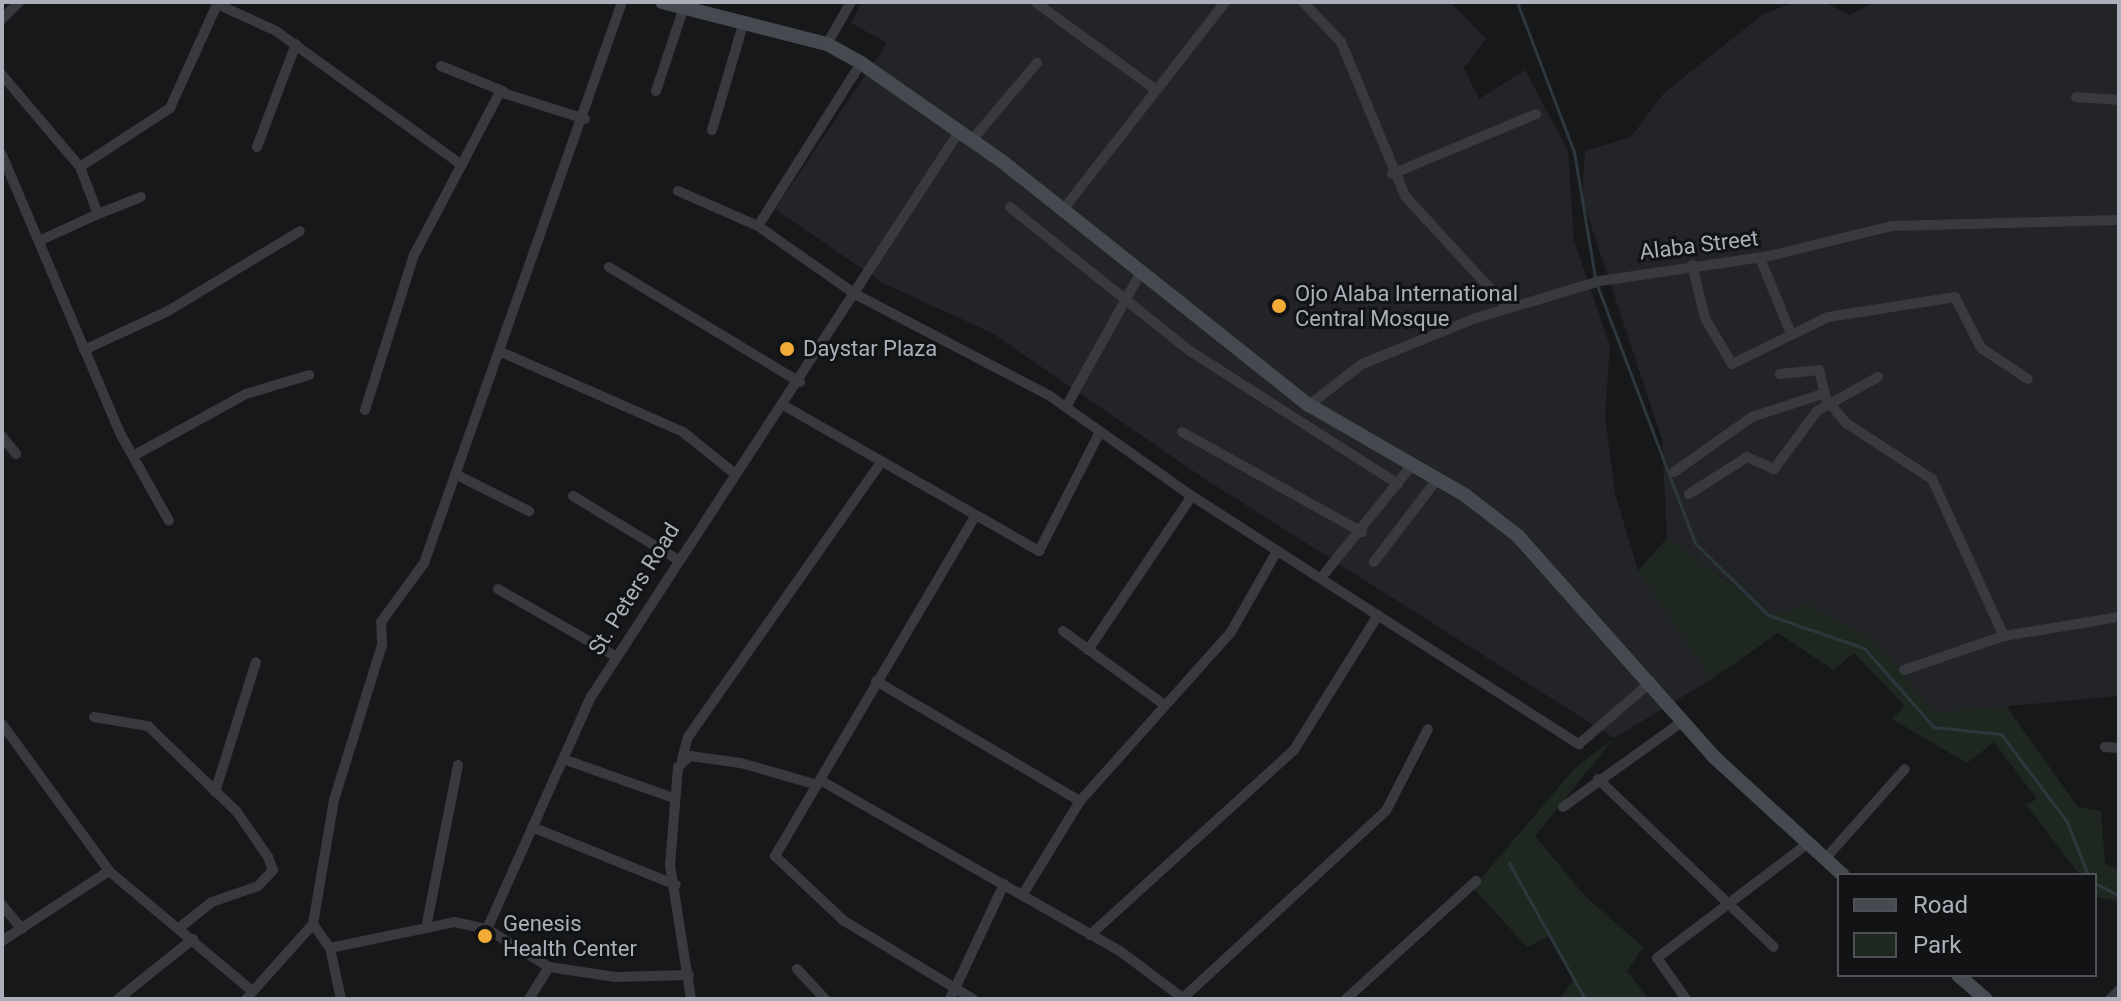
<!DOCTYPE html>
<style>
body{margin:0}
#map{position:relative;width:2121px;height:1001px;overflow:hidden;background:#17181a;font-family:Roboto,sans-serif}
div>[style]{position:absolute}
.built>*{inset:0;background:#232427}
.green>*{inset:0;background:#1f2820}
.stream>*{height:3px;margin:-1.5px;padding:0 1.5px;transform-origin:1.5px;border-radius:1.5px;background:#2d373e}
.street>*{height:10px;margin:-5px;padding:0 5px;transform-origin:5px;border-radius:5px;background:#383a3f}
.secondary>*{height:14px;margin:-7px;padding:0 7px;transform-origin:7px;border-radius:7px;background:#46494f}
.dots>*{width:22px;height:22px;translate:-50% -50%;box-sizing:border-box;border:4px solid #121315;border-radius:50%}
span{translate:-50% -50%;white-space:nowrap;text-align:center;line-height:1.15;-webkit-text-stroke:6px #121315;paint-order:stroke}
.street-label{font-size:22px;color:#aaafb9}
.poi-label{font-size:22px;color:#aaafb9}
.left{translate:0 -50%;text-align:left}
.frame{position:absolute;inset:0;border:4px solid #aaafb9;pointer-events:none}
.legend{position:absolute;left:1837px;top:873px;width:260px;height:104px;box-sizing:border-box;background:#121315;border:2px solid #4f5157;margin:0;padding:10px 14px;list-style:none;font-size:24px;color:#aaafb9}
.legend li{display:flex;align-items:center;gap:16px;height:40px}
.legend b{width:40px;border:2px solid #4f5157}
</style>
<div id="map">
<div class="built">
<i style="clip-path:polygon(862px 2px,1450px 2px,1486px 39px,1464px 68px,1479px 99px,1525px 70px,1568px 151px,1574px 241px,1610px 346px,1605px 415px,1615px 493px,1638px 571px,1712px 679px,1614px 738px,1205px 479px,992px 333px,883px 283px,775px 209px,887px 43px,851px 23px)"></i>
<i style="clip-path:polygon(1794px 2px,1824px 2px,1850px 15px,1874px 2px,2119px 2px,2119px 696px,1934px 713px,1879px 644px,1775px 615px,1667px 538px,1662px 439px,1582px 198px,1585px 151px,1631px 137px,1664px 93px,1762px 15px)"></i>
</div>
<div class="green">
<i style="clip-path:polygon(1667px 538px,1775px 615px,1808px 604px,1879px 644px,1934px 713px,2006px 706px,2078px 807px,2101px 811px,2105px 864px,2119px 870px,2119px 901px,2096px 897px,2095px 875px,2080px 875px,2026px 805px,2037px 799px,1994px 742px,1967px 763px,1892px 719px,1905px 706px,1854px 653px,1833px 670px,1778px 633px,1712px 679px,1638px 571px)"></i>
<i style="clip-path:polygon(1614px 738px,1535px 836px,1585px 896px,1643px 947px,1627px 971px,1649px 999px,1559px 999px,1574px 979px,1549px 936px,1527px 947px,1473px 888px,1574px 769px)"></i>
</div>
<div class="stream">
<i style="left:1517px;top:2px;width:160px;rotate:69.2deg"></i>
<i style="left:1574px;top:152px;width:128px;rotate:80.5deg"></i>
<i style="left:1597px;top:285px;width:276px;rotate:69.2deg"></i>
<i style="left:1695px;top:543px;width:103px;rotate:44.6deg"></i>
<i style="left:1768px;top:615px;width:102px;rotate:19deg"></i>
<i style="left:1864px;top:648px;width:106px;rotate:48.5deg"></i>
<i style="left:1934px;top:727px;width:67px;rotate:6deg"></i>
<i style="left:2001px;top:734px;width:110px;rotate:53.1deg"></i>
<i style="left:2067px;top:822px;width:57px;rotate:68.4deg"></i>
<i style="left:1509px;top:863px;width:156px;rotate:60.8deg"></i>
<i style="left:2095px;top:883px;width:27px;rotate:28deg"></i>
</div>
<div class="street">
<i style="left:1035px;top:2px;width:150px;rotate:36deg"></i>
<i style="left:1303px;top:2px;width:55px;rotate:46.5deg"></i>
<i style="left:1341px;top:42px;width:167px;rotate:67.4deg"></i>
<i style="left:1405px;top:196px;width:152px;rotate:47.4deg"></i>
<i style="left:217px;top:4px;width:65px;rotate:24.6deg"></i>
<i style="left:276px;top:31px;width:229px;rotate:35.8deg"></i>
<i style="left:2px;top:19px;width:24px;rotate:-45deg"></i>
<i style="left:827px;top:44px;width:48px;rotate:-60.3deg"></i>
<i style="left:441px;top:66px;width:67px;rotate:22deg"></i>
<i style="left:2px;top:75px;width:121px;rotate:49.7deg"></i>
<i style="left:80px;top:167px;width:50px;rotate:69deg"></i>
<i style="left:98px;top:214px;width:65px;rotate:155.4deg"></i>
<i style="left:656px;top:91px;width:89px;rotate:-71.6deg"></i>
<i style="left:2076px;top:97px;width:43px;rotate:4deg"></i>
<i style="left:712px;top:130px;width:114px;rotate:-73.6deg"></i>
<i style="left:972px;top:140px;width:101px;rotate:-49.8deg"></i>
<i style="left:257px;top:147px;width:110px;rotate:-69.3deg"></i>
<i style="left:2px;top:155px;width:304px;rotate:67deg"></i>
<i style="left:121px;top:435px;width:98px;rotate:60.8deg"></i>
<i style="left:80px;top:167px;width:108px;rotate:-33.2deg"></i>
<i style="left:170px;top:108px;width:116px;rotate:-65.6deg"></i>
<i style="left:1392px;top:174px;width:156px;rotate:-22.6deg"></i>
<i style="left:678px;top:191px;width:87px;rotate:23.6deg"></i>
<i style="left:758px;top:226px;width:118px;rotate:35deg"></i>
<i style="left:855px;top:294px;width:220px;rotate:27.6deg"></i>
<i style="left:1050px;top:396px;width:174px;rotate:35.2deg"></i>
<i style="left:1192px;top:496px;width:460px;rotate:32.7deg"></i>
<i style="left:1579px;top:744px;width:95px;rotate:-40.7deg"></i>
<i style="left:1010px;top:207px;width:231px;rotate:38.7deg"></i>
<i style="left:1190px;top:351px;width:247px;rotate:32.6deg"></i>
<i style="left:1062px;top:211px;width:265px;rotate:-52deg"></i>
<i style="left:98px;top:214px;width:46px;rotate:-21.6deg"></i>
<i style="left:758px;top:226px;width:193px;rotate:-57.7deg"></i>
<i style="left:1760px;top:258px;width:82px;rotate:67.8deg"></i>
<i style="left:1692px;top:265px;width:55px;rotate:76.2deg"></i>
<i style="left:1705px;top:318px;width:53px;rotate:59.6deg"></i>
<i style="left:1732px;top:364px;width:107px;rotate:-26.1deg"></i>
<i style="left:1828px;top:317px;width:129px;rotate:-8.9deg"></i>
<i style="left:1955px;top:297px;width:57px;rotate:63deg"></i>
<i style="left:1981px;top:348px;width:56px;rotate:33.4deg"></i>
<i style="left:609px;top:267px;width:223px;rotate:31.1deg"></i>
<i style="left:84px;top:350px;width:93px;rotate:-24.9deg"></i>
<i style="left:168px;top:311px;width:154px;rotate:-31.2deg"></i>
<i style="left:501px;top:352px;width:199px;rotate:23.7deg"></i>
<i style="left:683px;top:432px;width:65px;rotate:38.8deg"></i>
<i style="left:1780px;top:374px;width:39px;rotate:-6deg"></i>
<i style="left:1819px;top:370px;width:30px;rotate:76deg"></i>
<i style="left:1826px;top:399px;width:31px;rotate:50deg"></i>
<i style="left:1846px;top:423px;width:103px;rotate:33.1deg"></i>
<i style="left:1932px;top:479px;width:173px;rotate:65.4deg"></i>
<i style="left:783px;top:405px;width:295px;rotate:29.7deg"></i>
<i style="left:1039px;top:551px;width:134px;rotate:-62.9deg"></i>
<i style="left:1309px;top:405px;width:67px;rotate:-37.7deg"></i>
<i style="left:1362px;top:364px;width:123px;rotate:-22deg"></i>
<i style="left:1476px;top:318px;width:129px;rotate:-16.6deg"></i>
<i style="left:1600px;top:281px;width:171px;rotate:-8.4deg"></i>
<i style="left:1769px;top:256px;width:127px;rotate:-13.7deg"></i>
<i style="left:1892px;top:226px;width:227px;rotate:-1.5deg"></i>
<i style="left:1066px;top:407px;width:150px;rotate:-60.9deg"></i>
<i style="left:365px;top:410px;width:163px;rotate:-72.5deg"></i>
<i style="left:414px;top:255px;width:184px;rotate:-62.2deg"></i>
<i style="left:500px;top:92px;width:89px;rotate:17.6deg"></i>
<i style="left:1182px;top:432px;width:206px;rotate:29.1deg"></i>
<i style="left:2px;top:436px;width:23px;rotate:52deg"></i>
<i style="left:133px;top:456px;width:129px;rotate:-28.8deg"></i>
<i style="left:246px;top:394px;width:66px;rotate:-16.8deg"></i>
<i style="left:1674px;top:472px;width:95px;rotate:-35.2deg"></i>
<i style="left:1752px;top:417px;width:77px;rotate:-18.2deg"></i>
<i style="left:455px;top:474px;width:83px;rotate:26.6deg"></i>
<i style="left:1689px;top:494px;width:69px;rotate:-32.5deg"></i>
<i style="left:1747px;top:457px;width:30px;rotate:24deg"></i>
<i style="left:1774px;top:469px;width:72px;rotate:-53.4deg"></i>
<i style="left:1817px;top:411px;width:70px;rotate:-29.1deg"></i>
<i style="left:573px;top:496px;width:119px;rotate:31.3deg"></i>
<i style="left:1374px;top:562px;width:106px;rotate:-52.7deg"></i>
<i style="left:1321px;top:578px;width:145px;rotate:-51.2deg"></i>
<i style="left:498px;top:589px;width:135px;rotate:29.8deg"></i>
<i style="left:1063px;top:631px;width:124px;rotate:36.1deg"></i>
<i style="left:1088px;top:650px;width:186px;rotate:-56deg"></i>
<i style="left:1904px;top:670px;width:106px;rotate:-18.8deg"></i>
<i style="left:2004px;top:636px;width:117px;rotate:-9.4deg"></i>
<i style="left:876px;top:681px;width:237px;rotate:30.5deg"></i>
<i style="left:94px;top:717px;width:55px;rotate:9.5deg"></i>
<i style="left:148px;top:726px;width:124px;rotate:44deg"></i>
<i style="left:237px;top:812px;width:55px;rotate:55.4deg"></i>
<i style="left:268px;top:857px;width:14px;rotate:69deg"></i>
<i style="left:273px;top:870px;width:22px;rotate:133deg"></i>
<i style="left:258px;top:886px;width:49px;rotate:160.8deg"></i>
<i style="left:212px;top:902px;width:42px;rotate:141.8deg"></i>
<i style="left:2px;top:724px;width:182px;rotate:53.9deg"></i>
<i style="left:109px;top:871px;width:187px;rotate:40deg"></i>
<i style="left:2105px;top:747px;width:14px;rotate:4deg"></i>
<i style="left:563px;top:759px;width:114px;rotate:19.4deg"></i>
<i style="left:682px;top:759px;width:23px;rotate:-75deg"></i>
<i style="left:688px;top:737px;width:332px;rotate:-54.9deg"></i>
<i style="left:1598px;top:779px;width:243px;rotate:43.7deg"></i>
<i style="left:820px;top:780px;width:345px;rotate:29.7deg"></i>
<i style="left:1120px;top:951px;width:80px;rotate:36.9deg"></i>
<i style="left:215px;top:792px;width:136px;rotate:-72.5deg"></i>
<i style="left:1563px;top:807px;width:148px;rotate:-35.6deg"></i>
<i style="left:532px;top:827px;width:155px;rotate:21.9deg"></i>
<i style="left:1825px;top:859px;width:120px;rotate:-48.4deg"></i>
<i style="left:1023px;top:894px;width:109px;rotate:-58.5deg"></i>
<i style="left:1080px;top:801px;width:227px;rotate:-48.2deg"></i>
<i style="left:1231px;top:632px;width:93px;rotate:-60.4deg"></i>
<i style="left:2px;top:905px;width:31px;rotate:50deg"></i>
<i style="left:427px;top:923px;width:161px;rotate:-78.9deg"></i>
<i style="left:313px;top:924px;width:29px;rotate:55deg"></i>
<i style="left:330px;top:948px;width:52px;rotate:77.8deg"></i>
<i style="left:487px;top:929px;width:254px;rotate:-65.9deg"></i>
<i style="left:591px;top:697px;width:676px;rotate:-56.94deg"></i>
<i style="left:1090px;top:935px;width:275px;rotate:-42.2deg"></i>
<i style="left:1294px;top:750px;width:159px;rotate:-58.1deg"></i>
<i style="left:2px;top:941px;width:128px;rotate:-33.2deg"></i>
<i style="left:330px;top:948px;width:127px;rotate:-11.8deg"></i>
<i style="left:454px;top:922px;width:34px;rotate:12deg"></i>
<i style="left:487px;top:929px;width:73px;rotate:31.5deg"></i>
<i style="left:549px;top:967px;width:67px;rotate:8.6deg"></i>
<i style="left:615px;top:977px;width:74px;rotate:-1.5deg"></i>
<i style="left:797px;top:969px;width:41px;rotate:47deg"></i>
<i style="left:1183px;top:998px;width:276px;rotate:-42.7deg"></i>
<i style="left:1386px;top:811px;width:92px;rotate:-62.9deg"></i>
<i style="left:118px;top:999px;width:96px;rotate:-38.7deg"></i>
<i style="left:246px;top:999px;width:101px;rotate:-48.2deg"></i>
<i style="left:313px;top:924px;width:126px;rotate:-80.4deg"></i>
<i style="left:334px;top:800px;width:162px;rotate:-72.8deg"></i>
<i style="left:382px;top:645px;width:23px;rotate:-92deg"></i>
<i style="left:381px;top:622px;width:73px;rotate:-53.9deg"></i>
<i style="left:424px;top:563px;width:595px;rotate:-70.56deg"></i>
<i style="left:529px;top:999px;width:38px;rotate:-58deg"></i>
<i style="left:691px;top:999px;width:136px;rotate:-98.9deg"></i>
<i style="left:670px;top:865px;width:98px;rotate:-85.3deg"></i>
<i style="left:678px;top:767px;width:16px;rotate:-43deg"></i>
<i style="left:690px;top:756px;width:51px;rotate:7.8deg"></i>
<i style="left:741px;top:763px;width:79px;rotate:16.1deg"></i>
<i style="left:950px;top:999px;width:127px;rotate:-64.8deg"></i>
<i style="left:973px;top:999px;width:151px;rotate:-148.8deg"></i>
<i style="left:844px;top:921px;width:95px;rotate:-136.7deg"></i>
<i style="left:775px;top:856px;width:392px;rotate:-59.5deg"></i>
<i style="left:1346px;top:999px;width:176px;rotate:-42.2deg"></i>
<i style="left:1686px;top:999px;width:50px;rotate:-125.3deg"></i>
<i style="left:1657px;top:958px;width:188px;rotate:-37.2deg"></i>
<i style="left:2110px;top:999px;width:13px;rotate:-45deg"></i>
</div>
<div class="secondary">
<i style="left:662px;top:2px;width:170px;rotate:14.3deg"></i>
<i style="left:827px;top:44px;width:39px;rotate:29deg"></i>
<i style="left:861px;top:63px;width:173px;rotate:34.9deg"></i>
<i style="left:1003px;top:162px;width:391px;rotate:38.5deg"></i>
<i style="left:1309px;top:405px;width:180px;rotate:30deg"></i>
<i style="left:1465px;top:495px;width:67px;rotate:37.7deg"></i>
<i style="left:1518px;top:536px;width:294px;rotate:48.4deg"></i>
<i style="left:1713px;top:756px;width:176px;rotate:42.5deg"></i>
<i style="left:1958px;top:975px;width:37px;rotate:41deg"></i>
</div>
<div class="dots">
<i style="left:1279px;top:306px;background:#f3ab37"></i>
<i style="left:787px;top:349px;background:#f3ab37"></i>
<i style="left:485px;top:936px;background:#f3ab37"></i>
</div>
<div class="street-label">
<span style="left:1699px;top:245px;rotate:-7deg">Alaba Street</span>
<span style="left:634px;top:589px;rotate:-58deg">St. Peters Road</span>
</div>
<div class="poi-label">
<span class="left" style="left:1295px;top:306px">Ojo Alaba International<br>Central Mosque</span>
<span class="left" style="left:803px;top:349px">Daystar Plaza</span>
<span class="left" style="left:503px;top:936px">Genesis<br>Health Center</span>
</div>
<div class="frame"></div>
<ul class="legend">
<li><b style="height:10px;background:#46494f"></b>Road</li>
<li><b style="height:22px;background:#1f2820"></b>Park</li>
</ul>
</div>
